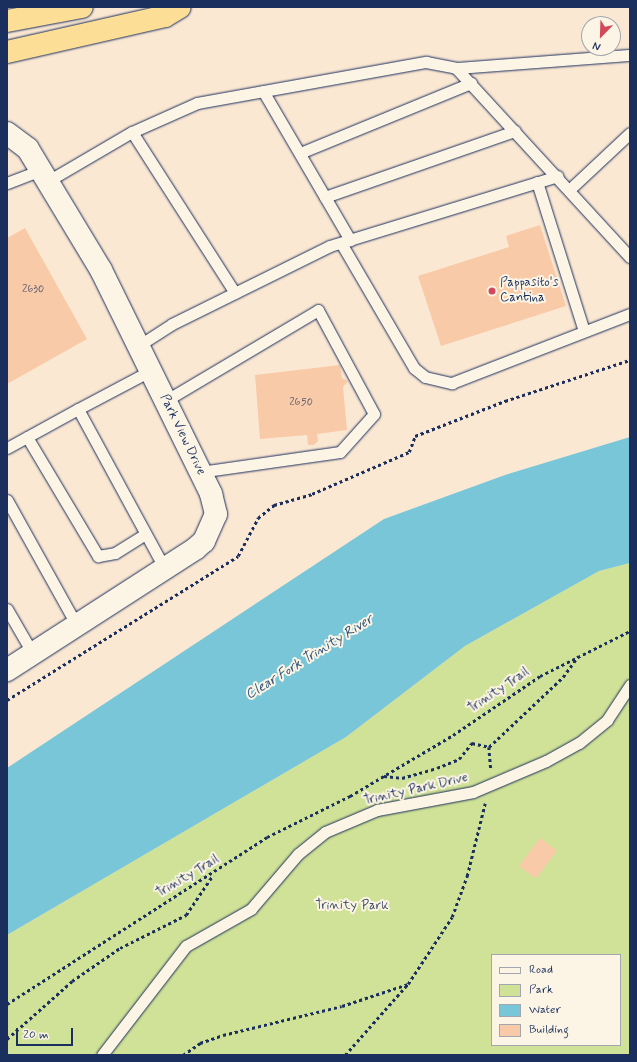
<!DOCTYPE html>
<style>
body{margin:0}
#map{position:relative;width:637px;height:1062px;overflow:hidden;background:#fbe8d3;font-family:Mynerve,sans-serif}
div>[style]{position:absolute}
.green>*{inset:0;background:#d0e297}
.water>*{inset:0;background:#79c6d8}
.building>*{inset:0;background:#f9caa8;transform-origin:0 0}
.path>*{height:2.5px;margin-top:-1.25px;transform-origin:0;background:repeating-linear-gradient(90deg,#1b2f5e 0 3px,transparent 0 6px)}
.roads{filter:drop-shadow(0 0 1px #1b2f5e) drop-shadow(0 0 1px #1b2f5e)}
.service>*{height:11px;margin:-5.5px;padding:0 5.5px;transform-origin:5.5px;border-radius:5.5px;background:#fcf5e5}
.tertiary>*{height:22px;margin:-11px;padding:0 11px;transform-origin:11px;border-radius:11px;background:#fcf5e5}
.motorway>*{height:22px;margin:-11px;padding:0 11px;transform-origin:11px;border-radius:11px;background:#fdde96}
.dots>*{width:11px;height:11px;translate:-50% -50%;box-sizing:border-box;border:2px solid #fcf5e5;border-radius:50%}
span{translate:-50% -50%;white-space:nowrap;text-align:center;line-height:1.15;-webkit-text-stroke:4px #fcf5e5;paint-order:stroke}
.number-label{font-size:11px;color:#525670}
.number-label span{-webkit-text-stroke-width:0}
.poi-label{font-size:13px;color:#1b2f5e}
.left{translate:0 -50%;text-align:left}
.street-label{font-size:13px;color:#1b2f5e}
.park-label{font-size:13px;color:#3f5369}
.water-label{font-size:14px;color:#32557c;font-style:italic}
.frame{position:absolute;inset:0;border:8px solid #1b2f5e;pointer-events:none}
.legend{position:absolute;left:491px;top:954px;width:130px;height:92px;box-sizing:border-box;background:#fcf5e5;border:1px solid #a2a6af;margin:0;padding:5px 7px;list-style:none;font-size:12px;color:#1b2f5e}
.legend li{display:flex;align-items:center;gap:8px;height:20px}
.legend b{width:20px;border:1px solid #a2a6af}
.north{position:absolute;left:581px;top:16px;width:40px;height:40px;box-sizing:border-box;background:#fcf5e5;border:1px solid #a2a6af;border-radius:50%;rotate:203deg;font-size:11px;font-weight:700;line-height:16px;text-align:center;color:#1b2f5e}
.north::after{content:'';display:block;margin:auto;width:14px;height:18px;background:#d1495b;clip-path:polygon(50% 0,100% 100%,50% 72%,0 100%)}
.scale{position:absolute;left:16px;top:1028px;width:57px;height:18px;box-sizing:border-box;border:2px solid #1b2f5e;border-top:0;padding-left:5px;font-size:12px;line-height:14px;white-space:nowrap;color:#1b2f5e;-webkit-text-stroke:3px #fcf5e5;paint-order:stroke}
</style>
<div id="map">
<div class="green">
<i style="clip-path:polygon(evenodd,630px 563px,630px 1055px,7px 1055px,7px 935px,346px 737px,465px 646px,599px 571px,630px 563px,492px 955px,620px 955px,620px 1045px,492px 1045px,492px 955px)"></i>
</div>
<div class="water">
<i style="clip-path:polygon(630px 437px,630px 563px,599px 571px,465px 646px,346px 737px,7px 935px,7px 768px,384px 519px,505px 475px)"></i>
</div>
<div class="building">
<i style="clip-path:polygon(540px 225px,566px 306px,441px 346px,418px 276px,509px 247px,506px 236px)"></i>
<i style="clip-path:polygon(25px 228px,87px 339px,7px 384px,7px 238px)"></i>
<i style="clip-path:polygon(340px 365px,342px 378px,348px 381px,343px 387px,347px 430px,317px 434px,318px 441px,314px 445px,308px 445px,307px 435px,260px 439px,255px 375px)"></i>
<i style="left:540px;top:838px;width:21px;height:35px;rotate:37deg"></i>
</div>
<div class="path">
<i style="left:7px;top:700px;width:272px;rotate:-31.9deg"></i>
<i style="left:238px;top:556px;width:43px;rotate:-62.2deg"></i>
<i style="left:258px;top:518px;width:21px;rotate:-39deg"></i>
<i style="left:274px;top:505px;width:40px;rotate:-16deg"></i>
<i style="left:312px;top:494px;width:106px;rotate:-23.4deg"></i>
<i style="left:409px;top:452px;width:17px;rotate:-69deg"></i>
<i style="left:415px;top:436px;width:97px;rotate:-21.3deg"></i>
<i style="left:505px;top:401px;width:132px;rotate:-18.2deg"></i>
<i style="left:489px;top:747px;width:102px;rotate:-43.4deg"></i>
<i style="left:563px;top:677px;width:26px;rotate:-54deg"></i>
<i style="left:384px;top:776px;width:18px;rotate:6deg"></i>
<i style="left:402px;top:778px;width:36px;rotate:-16deg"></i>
<i style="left:437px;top:768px;width:24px;rotate:-22deg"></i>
<i style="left:459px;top:759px;width:21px;rotate:-51deg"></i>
<i style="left:472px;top:743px;width:17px;rotate:13deg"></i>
<i style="left:489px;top:747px;width:22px;rotate:85deg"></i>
<i style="left:7px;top:1004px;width:309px;rotate:-32.7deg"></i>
<i style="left:267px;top:837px;width:93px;rotate:-26.3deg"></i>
<i style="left:350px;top:796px;width:120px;rotate:-30.6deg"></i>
<i style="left:453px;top:735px;width:105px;rotate:-34.1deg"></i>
<i style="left:540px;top:676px;width:101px;rotate:-26.6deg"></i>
<i style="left:7px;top:1039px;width:87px;rotate:-41.7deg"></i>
<i style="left:72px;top:981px;width:58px;rotate:-34.5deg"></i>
<i style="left:120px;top:948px;width:74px;rotate:-26.6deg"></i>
<i style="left:186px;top:915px;width:48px;rotate:-56deg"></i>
<i style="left:183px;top:1055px;width:21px;rotate:-35deg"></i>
<i style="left:200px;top:1043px;width:24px;rotate:-19deg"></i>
<i style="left:223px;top:1035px;width:122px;rotate:-13.7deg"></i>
<i style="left:342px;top:1006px;width:70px;rotate:-18.4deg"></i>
<i style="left:408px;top:984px;width:80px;rotate:-56.7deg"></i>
<i style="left:452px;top:917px;width:44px;rotate:-69.9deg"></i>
<i style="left:467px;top:876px;width:75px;rotate:-76.1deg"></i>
<i style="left:345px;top:1055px;width:94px;rotate:-48.5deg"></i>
</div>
<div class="roads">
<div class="service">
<i style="left:456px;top:68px;width:174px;rotate:-4.3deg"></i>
<i style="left:263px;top:91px;width:173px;rotate:59.7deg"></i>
<i style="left:132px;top:132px;width:191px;rotate:57.4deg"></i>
<i style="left:300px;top:153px;width:185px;rotate:-22.3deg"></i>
<i style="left:48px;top:181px;width:97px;rotate:-30.3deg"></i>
<i style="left:132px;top:132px;width:71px;rotate:-24deg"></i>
<i style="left:197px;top:103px;width:233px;rotate:-10.2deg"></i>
<i style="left:426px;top:62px;width:31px;rotate:11deg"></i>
<i style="left:456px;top:68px;width:257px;rotate:47.4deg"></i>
<i style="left:537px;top:182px;width:156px;rotate:72.5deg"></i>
<i style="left:7px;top:183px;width:36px;rotate:-21deg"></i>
<i style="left:569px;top:190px;width:83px;rotate:-43.1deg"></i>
<i style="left:325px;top:197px;width:201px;rotate:-19.2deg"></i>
<i style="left:341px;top:243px;width:145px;rotate:59.7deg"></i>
<i style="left:414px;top:368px;width:14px;rotate:39deg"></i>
<i style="left:425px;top:377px;width:28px;rotate:13deg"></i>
<i style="left:452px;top:383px;width:191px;rotate:-21.2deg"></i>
<i style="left:138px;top:346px;width:40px;rotate:-32.9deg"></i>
<i style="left:172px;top:324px;width:176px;rotate:-26.3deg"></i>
<i style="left:330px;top:246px;width:238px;rotate:-17.1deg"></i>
<i style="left:165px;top:401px;width:178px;rotate:-30.7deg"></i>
<i style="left:318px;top:310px;width:118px;rotate:61.7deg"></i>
<i style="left:374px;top:414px;width:51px;rotate:131.8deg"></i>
<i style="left:340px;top:452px;width:141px;rotate:171.9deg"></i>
<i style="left:78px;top:409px;width:81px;rotate:-27.8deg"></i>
<i style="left:27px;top:437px;width:139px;rotate:59.2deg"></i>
<i style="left:98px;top:556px;width:17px;rotate:-10deg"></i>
<i style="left:115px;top:553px;width:36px;rotate:-32deg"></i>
<i style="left:7px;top:448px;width:81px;rotate:-28.8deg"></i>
<i style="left:78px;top:409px;width:182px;rotate:61.5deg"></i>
<i style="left:7px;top:500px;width:144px;rotate:60.9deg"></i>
<i style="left:7px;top:609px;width:52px;rotate:60deg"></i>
<i style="left:102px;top:1055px;width:138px;rotate:-52.4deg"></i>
<i style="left:186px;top:946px;width:75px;rotate:-29.6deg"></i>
<i style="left:251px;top:909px;width:72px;rotate:-49.5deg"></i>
<i style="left:298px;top:854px;width:35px;rotate:-39deg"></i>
<i style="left:325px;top:832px;width:56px;rotate:-22.9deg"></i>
<i style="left:377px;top:810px;width:98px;rotate:-10.6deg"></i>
<i style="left:473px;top:792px;width:79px;rotate:-23deg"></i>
<i style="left:546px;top:761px;width:38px;rotate:-29deg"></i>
<i style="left:579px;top:743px;width:36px;rotate:-39deg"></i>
<i style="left:607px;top:720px;width:42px;rotate:-56.7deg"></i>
</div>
<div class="tertiary">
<i style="left:7px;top:133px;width:26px;rotate:37deg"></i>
<i style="left:28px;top:149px;width:141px;rotate:58.9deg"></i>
<i style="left:101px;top:270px;width:250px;rotate:63.8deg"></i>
<i style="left:211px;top:494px;width:21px;rotate:76deg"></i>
<i style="left:216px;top:514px;width:30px;rotate:114deg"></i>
<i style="left:204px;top:541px;width:12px;rotate:138deg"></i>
<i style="left:195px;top:549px;width:224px;rotate:147.2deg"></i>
</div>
<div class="motorway">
<i style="left:7px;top:21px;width:76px;rotate:-10.6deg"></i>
<i style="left:7px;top:52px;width:162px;rotate:-12.8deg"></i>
<i style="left:165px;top:16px;width:17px;rotate:-31deg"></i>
</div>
</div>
<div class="dots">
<i style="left:492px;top:291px;background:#d1495b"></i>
</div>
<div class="number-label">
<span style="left:33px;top:289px">2630</span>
<span style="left:301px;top:402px">2650</span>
</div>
<div class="poi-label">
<span class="left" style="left:500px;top:291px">Pappasito's<br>Cantina</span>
</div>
<div class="street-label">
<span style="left:182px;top:435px;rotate:64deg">Park View Drive</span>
<span style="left:499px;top:691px;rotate:-34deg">Trinity Trail</span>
<span style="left:416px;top:790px;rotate:-13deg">Trinity Park Drive</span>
<span style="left:188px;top:877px;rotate:-31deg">Trinity Trail</span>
</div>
<div class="park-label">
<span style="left:352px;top:906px">Trinity Park</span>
</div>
<div class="water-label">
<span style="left:309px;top:657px;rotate:-32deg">Clear Fork Trinity River</span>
</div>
<div class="frame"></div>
<ul class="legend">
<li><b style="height:5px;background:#fcf5e5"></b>Road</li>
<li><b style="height:11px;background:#d0e297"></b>Park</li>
<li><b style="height:11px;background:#79c6d8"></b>Water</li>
<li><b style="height:11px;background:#f9caa8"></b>Building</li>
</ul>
<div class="north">N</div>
<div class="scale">20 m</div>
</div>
